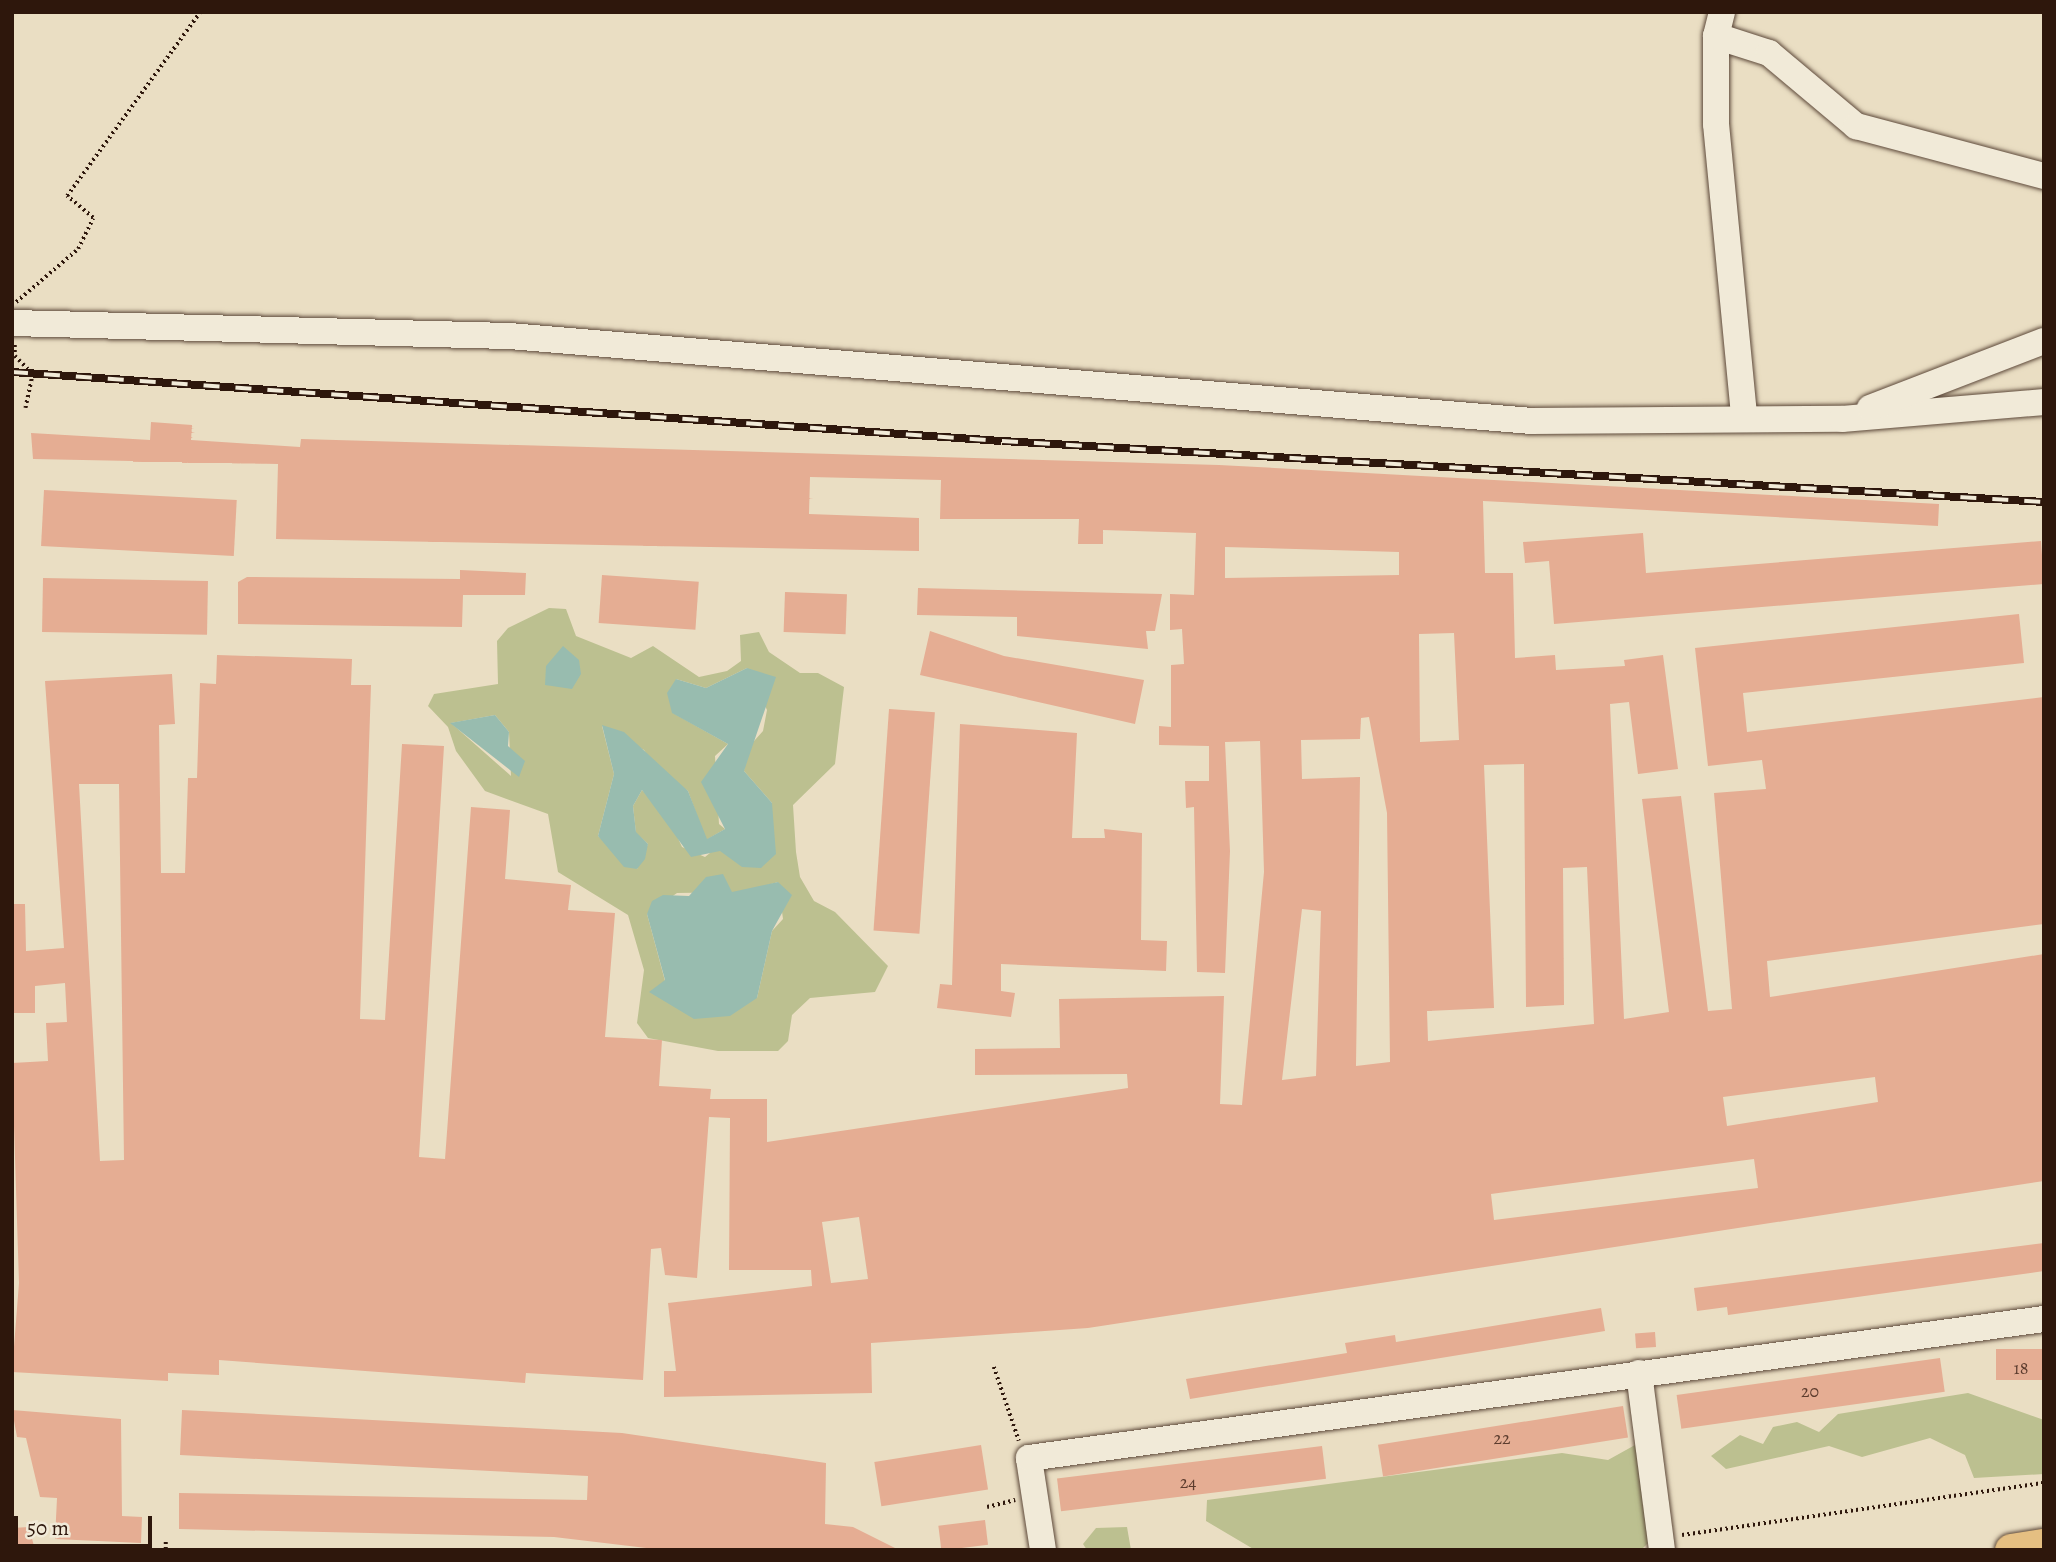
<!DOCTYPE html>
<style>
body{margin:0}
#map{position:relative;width:2056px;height:1562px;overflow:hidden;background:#eadec3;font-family:Alegreya,serif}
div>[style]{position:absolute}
.green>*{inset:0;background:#bcc090}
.water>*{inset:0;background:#98bcaf}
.building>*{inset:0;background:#e5ad93;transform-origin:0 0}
.path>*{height:3.5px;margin-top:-1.75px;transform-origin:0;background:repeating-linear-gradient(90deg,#2e170c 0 2px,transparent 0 5.5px)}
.roads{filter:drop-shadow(0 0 2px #5d493a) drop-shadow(0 0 2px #5d493a)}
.minor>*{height:26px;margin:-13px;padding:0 13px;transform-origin:13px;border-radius:13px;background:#f1ead8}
.major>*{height:33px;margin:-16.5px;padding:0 16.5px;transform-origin:16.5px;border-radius:16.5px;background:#e5bf82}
.rail>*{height:8px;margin-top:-4px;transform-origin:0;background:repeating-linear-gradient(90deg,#f1ead8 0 16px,#2e170c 0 32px);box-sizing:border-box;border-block:2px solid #2e170c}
span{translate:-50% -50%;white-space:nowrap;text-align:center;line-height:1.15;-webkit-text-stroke:5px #f1ead8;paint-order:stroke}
.number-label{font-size:18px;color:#5c3c2e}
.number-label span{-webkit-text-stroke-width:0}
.frame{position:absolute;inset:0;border:14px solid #2e170c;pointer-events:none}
.scale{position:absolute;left:14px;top:1516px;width:138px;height:32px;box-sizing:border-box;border:4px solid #2e170c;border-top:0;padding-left:9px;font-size:21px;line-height:24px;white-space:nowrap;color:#2e170c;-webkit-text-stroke:5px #f1ead8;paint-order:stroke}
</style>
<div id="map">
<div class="green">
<i style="clip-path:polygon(evenodd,549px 608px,566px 609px,576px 636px,631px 658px,653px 646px,699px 677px,727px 671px,741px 661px,740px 635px,759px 632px,769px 652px,800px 673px,818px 673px,844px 687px,835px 764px,793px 805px,796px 852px,800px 877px,814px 901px,835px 912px,888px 966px,875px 992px,810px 998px,792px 1015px,788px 1041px,778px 1051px,718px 1051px,648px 1038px,637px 1023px,644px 970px,628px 915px,558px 872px,548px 814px,485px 791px,456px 751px,448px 727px,428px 706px,434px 694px,498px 684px,497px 641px,508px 628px,549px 608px,747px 668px,767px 710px,763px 731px,746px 750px,744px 771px,772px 803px,705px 857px,682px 847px,670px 821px,642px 790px,633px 806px,636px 833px,648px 844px,637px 869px,598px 836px,614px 774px,602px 726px,644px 750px,657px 769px,688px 791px,706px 840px,725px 829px,719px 824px,715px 756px,728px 744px,673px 713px,676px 679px,706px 688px,747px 668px,549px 608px,495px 715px,509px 732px,511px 776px,451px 723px,495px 715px,549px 608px,778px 882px,783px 919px,772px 931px,757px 998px,665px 981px,647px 914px,677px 893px,744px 892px,778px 882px)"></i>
<i style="clip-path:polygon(1968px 1393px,2044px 1420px,2044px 1474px,1974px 1478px,1965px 1455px,1930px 1438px,1862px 1457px,1829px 1446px,1726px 1469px,1711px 1456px,1740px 1435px,1763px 1444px,1773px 1427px,1797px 1422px,1819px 1432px,1838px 1414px)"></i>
<i style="clip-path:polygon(1635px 1445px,1653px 1538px,1641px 1550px,1255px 1550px,1206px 1521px,1207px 1500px,1562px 1453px,1608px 1460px)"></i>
<i style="clip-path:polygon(1127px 1527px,1131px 1550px,1087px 1550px,1083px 1544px,1096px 1528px)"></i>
</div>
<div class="water">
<i style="clip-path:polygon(563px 646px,579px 660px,581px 674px,572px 689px,545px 685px,546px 666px)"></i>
<i style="clip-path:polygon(747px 668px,776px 677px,744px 771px,772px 803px,776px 854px,761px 868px,742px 867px,720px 851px,691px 857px,642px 790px,633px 806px,636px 832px,648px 844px,645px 859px,637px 869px,624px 867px,598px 836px,614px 774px,602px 725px,624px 732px,688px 791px,707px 839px,725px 829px,701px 782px,728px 744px,672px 713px,667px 693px,676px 679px,706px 688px)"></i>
<i style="clip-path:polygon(495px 715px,509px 732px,508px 746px,525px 761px,519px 777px,450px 723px)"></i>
<i style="clip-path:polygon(723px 874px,732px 892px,778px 882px,792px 895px,772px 931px,757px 998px,730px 1016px,694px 1019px,649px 992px,665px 980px,647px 914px,652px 901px,663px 895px,689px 896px,706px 877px)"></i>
</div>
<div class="building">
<i style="clip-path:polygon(evenodd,151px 422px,192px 425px,191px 440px,300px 447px,301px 439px,1219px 465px,1939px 504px,1938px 526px,1483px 501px,1485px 573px,1513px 573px,1515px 658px,1555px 655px,1556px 670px,1625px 666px,1624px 660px,1663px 655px,1678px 769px,1638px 774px,1629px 702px,1610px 704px,1624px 1019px,1669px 1012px,1642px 799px,1681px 796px,1708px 1011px,1732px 1009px,1714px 793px,1766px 789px,1762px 760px,1708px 766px,1695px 648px,2019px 614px,2024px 663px,1743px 693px,1747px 732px,2044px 697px,2044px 924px,1767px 961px,1770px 997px,2044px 954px,2044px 1181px,1088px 1328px,871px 1343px,872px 1393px,664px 1397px,664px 1371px,676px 1371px,668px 1303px,812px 1286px,811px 1270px,729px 1270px,730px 1118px,709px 1117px,697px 1278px,665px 1275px,661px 1248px,651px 1249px,643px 1380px,526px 1373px,525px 1383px,219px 1360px,219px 1375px,168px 1373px,168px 1381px,12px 1372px,19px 1283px,12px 1063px,48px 1061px,46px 1023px,67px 1022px,65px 983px,35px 986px,35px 1013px,12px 1013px,12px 904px,25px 904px,26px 951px,64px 948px,45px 681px,172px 674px,175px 724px,159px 725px,161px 873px,185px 873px,188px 778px,197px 778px,200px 683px,216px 684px,217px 655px,352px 659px,351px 685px,371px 685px,360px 1019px,385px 1020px,402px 744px,444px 746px,419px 1157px,445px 1159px,471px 807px,510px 810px,505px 879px,571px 885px,568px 910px,615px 913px,605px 1037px,662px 1040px,659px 1086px,711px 1089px,710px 1099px,767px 1099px,767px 1142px,1128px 1088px,1127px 1074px,975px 1075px,975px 1049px,1060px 1048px,1059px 999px,1224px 996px,1220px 1104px,1242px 1105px,1264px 872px,1260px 741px,1225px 742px,1230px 851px,1225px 973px,1197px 972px,1194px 807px,1186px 808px,1185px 781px,1209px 781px,1209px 746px,1159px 745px,1159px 726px,1171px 727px,1171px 665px,1184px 664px,1182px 629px,1170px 630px,1170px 594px,1194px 595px,1196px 533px,1103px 530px,1103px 544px,1078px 544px,1079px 519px,940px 519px,941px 480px,810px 477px,809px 514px,919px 518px,919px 551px,276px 539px,278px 464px,33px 459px,31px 433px,150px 440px,151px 422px,1225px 547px,1399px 552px,1399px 575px,1225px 578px,1225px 547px,151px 422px,1454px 633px,1459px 740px,1420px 742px,1419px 634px,1454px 633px,151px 422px,1369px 717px,1387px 813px,1390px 1062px,1356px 1066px,1360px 777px,1302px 779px,1301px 740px,1360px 739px,1361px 718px,1369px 717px,151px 422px,1524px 764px,1526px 1007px,1564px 1005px,1563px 868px,1587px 867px,1594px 1024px,1428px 1041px,1427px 1011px,1494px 1008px,1484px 765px,1524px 764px,151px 422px,79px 784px,119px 784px,124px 1160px,100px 1161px,79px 784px,151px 422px,1302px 909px,1321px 911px,1316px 1076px,1282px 1080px,1302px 909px,151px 422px,1875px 1077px,1878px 1102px,1727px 1126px,1723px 1097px,1875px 1077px,151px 422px,1754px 1159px,1758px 1188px,1494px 1220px,1491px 1194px,1754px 1159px,151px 422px,859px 1217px,868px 1279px,831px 1283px,822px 1222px,859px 1217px)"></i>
<i style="left:44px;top:490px;width:193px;height:56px;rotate:3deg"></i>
<i style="clip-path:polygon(1643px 533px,1646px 573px,2041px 541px,2044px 584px,1554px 624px,1549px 561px,1525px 563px,1523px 542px)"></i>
<i style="clip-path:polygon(460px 570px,526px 573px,525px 595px,463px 595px,462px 627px,238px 624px,238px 582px,247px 577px,460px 579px)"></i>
<i style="left:602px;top:575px;width:97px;height:48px;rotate:4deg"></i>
<i style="left:43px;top:578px;width:165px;height:54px;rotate:1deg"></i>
<i style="clip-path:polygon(918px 588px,1162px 594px,1155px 631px,1146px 631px,1148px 649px,1017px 636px,1017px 617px,917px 615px)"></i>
<i style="left:785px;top:592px;width:62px;height:40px;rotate:2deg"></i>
<i style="clip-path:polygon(930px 631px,1004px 656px,1144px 680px,1135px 724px,920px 675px)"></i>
<i style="left:889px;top:709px;width:46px;height:222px;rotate:4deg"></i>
<i style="clip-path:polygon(960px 724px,1077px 733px,1072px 838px,1105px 838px,1104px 829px,1142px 833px,1141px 940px,1167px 941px,1166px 971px,1001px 964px,1001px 991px,1015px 993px,1011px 1017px,937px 1008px,940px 984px,952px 985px)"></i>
<i style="clip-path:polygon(2044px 1243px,2044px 1271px,1728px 1315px,1727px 1307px,1697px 1311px,1694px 1288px)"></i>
<i style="clip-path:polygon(1601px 1308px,1605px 1331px,1190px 1399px,1186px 1379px,1347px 1353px,1345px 1343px,1395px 1335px,1396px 1342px)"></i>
<i style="left:1655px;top:1332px;width:15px;height:20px;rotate:86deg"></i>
<i style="left:2044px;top:1349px;width:31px;height:48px;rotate:90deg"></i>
<i style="left:1940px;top:1358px;width:34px;height:266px;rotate:82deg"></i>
<i style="left:1623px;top:1406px;width:32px;height:248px;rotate:81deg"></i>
<i style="clip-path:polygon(12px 1410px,121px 1419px,122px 1516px,142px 1517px,141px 1543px,55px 1539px,57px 1498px,40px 1497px,26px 1438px,17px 1437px)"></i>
<i style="clip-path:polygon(182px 1410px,622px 1433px,826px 1463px,825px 1524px,853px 1527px,899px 1550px,663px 1550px,554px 1537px,179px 1529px,179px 1493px,587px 1500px,588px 1476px,180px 1455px)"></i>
<i style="left:981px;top:1445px;width:45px;height:108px;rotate:81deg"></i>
<i style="left:1322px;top:1446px;width:33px;height:267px;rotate:83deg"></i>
<i style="left:985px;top:1520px;width:25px;height:47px;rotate:83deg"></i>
<i style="clip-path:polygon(29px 1527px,35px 1550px,12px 1550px,12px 1528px)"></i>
</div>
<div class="path">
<i style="left:16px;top:302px;width:82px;rotate:-40.5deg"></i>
<i style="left:78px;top:249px;width:34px;rotate:-64deg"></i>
<i style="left:93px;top:218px;width:34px;rotate:-140deg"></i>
<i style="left:67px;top:196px;width:227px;rotate:-54.1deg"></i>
<i style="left:15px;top:345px;width:11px;rotate:90deg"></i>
<i style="left:15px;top:356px;width:25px;rotate:45deg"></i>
<i style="left:33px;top:374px;width:35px;rotate:102deg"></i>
<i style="left:994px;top:1367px;width:78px;rotate:71.3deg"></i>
<i style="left:987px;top:1507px;width:29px;rotate:-14deg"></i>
<i style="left:1682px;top:1535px;width:366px;rotate:-8.2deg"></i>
<i style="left:166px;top:1542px;width:8px;rotate:90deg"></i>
</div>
<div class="roads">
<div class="minor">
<i style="left:1722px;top:12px;width:25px;rotate:104deg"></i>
<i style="left:1716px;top:36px;width:88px;rotate:90deg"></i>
<i style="left:1716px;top:124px;width:292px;rotate:84.5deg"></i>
<i style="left:1716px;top:36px;width:56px;rotate:17.8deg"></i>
<i style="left:1769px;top:53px;width:114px;rotate:40deg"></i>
<i style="left:1856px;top:126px;width:195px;rotate:14.9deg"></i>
<i style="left:12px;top:323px;width:497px;rotate:1.5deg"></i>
<i style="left:509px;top:336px;width:1026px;rotate:4.75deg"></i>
<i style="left:1531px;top:421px;width:311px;rotate:-0.4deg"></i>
<i style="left:1842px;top:419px;width:203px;rotate:-4.8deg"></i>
<i style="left:1870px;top:408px;width:186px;rotate:-21.1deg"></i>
<i style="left:1639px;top:1373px;width:178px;rotate:82.6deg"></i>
<i style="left:1043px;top:1550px;width:93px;rotate:-98.7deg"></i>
<i style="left:1029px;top:1458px;width:1024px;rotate:-7.8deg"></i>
</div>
<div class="major">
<i style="left:2011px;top:1550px;width:33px;rotate:-9deg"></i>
</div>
</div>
<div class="rail">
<i style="left:12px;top:372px;width:992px;rotate:3.99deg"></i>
<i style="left:1002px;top:441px;width:1044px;rotate:3.35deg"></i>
</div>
<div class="number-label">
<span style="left:2021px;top:1368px">18</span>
<span style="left:1810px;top:1391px">20</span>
<span style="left:1502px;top:1438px">22</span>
<span style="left:1188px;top:1482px">24</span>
</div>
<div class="frame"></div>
<div class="scale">50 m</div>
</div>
